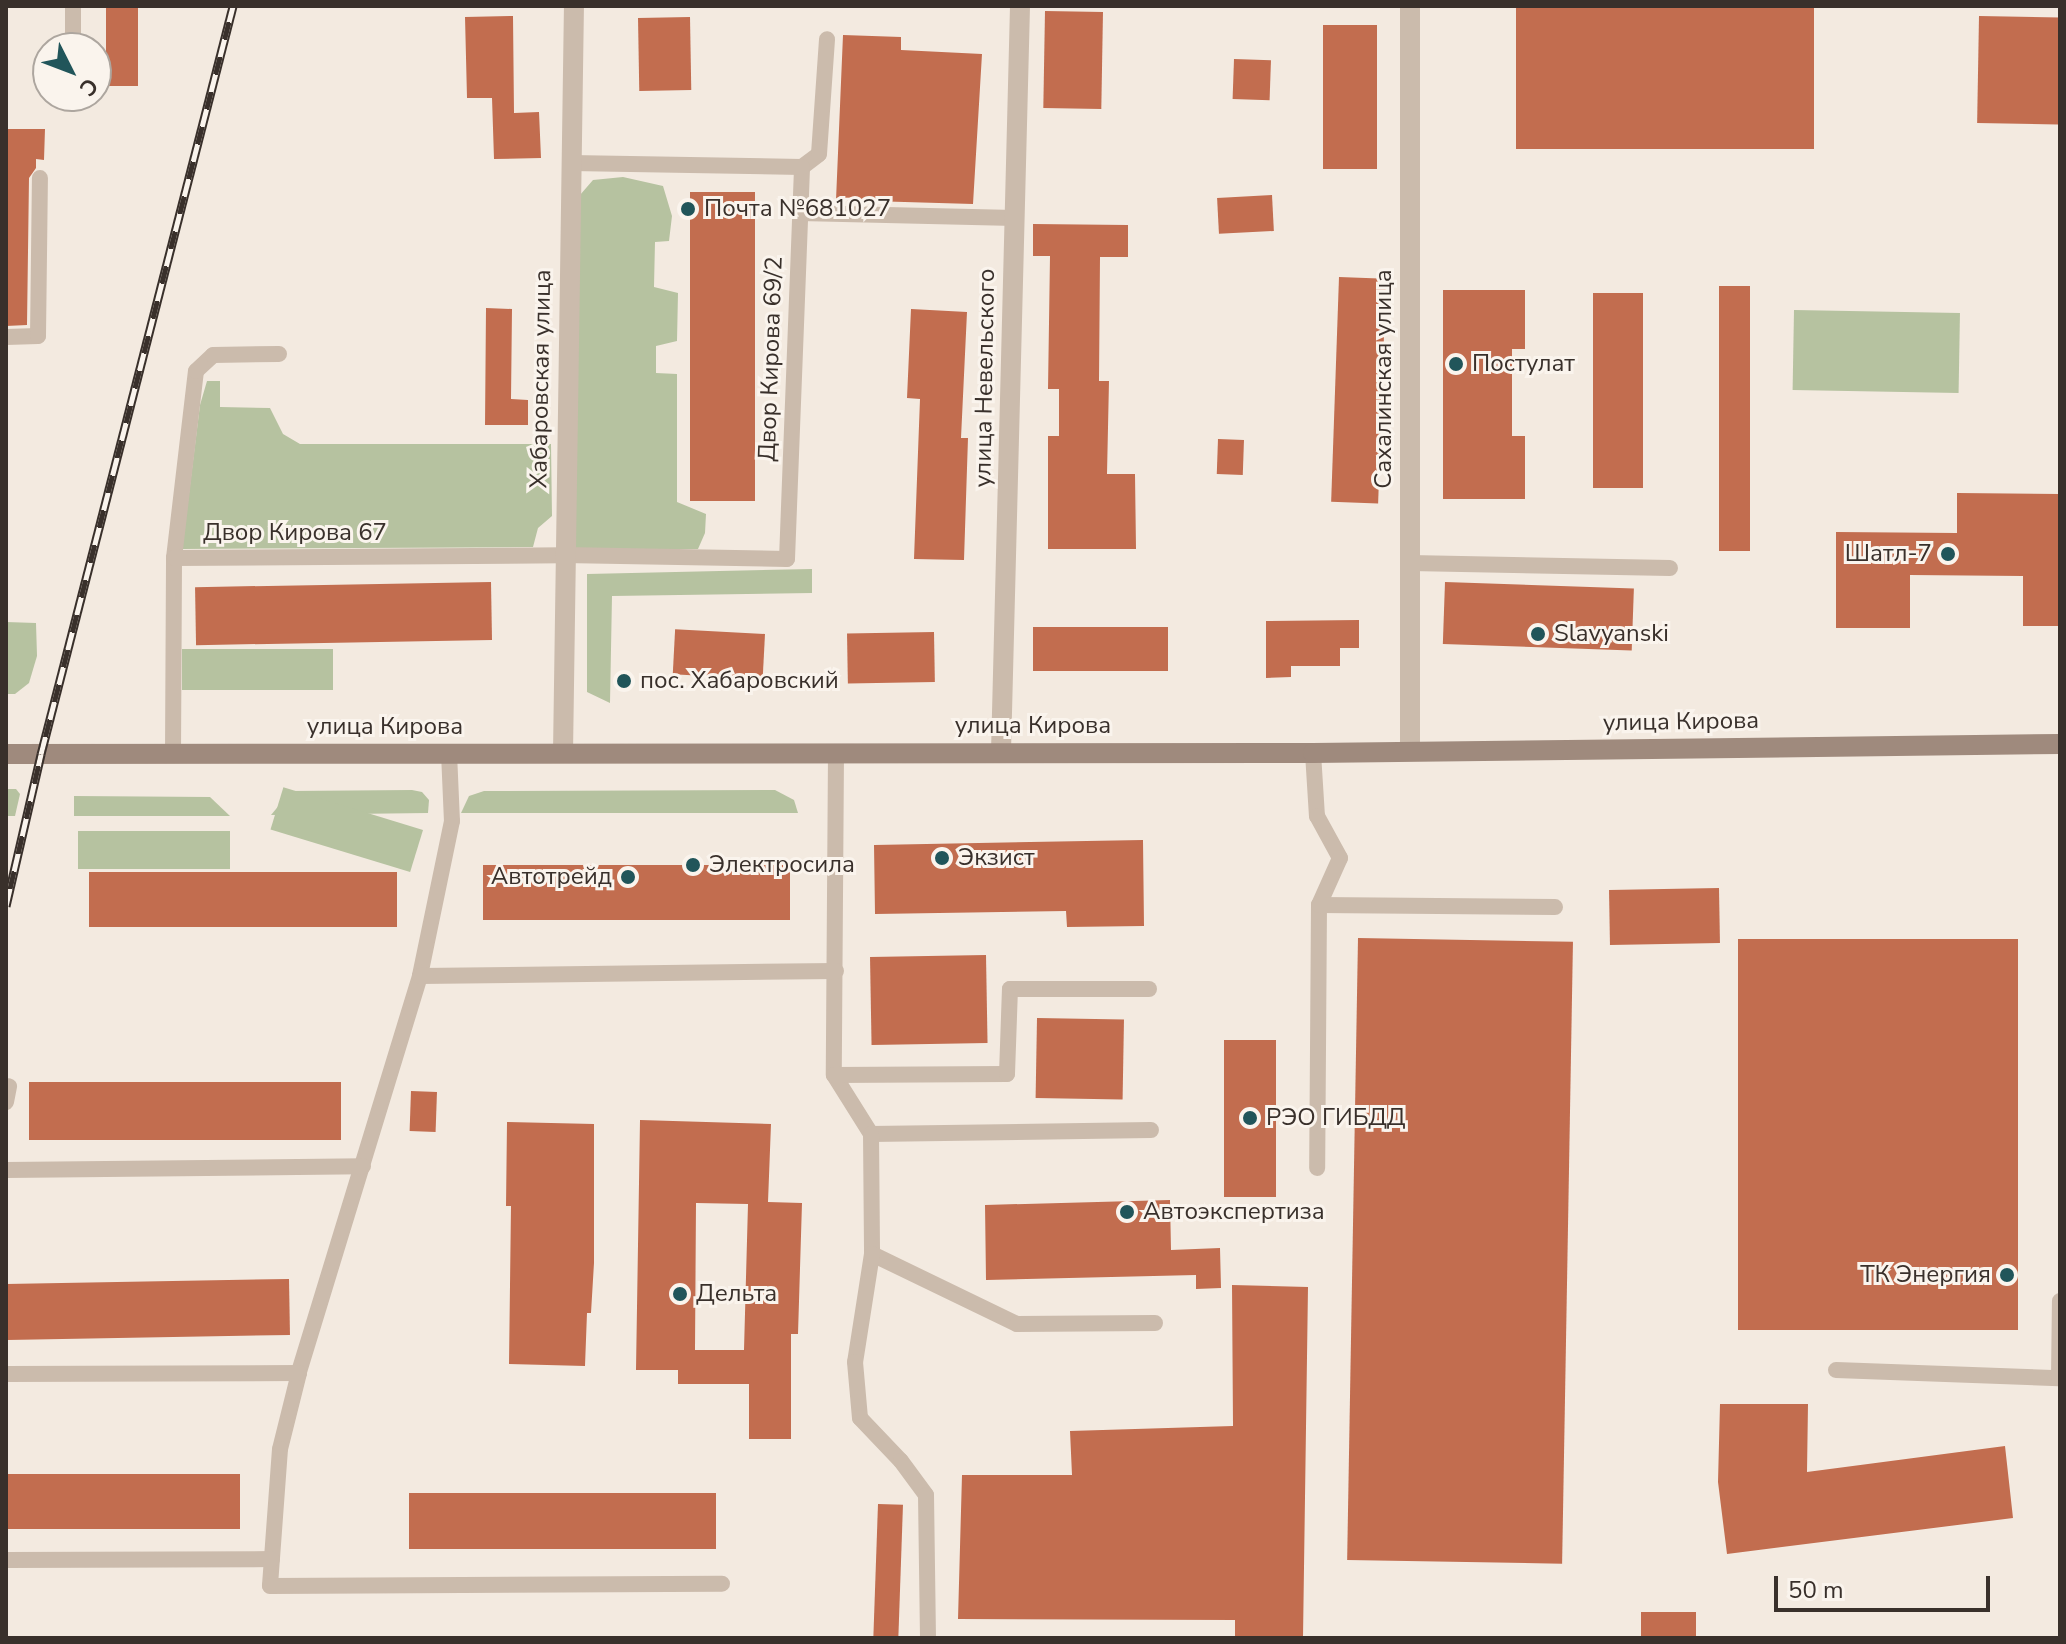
<!DOCTYPE html>
<meta charset="utf-8">
<style>
body{margin:0}
#map{position:relative;width:2066px;height:1644px;overflow:hidden;background:#f3eae0;font-family:"Nunito Sans",sans-serif}
div>[style]{position:absolute}
.green>*{inset:0;background:#b6c2a0;transform-origin:0 0}
.building>*{inset:0;background:#c26d4f;transform-origin:0 0}
.lane>*{height:16px;margin:-8px;padding:0 8px;transform-origin:8px;border-radius:8px;background:#cbbbac}
.street>*{height:20px;margin:-10px;padding:0 10px;transform-origin:10px;border-radius:10px;background:#cbbbac}
.secondary>*{height:20px;margin:-10px;padding:0 10px;transform-origin:10px;border-radius:10px;background:#9f8a7d}
.rail>*{height:9px;margin-top:-4.5px;transform-origin:0;background:repeating-linear-gradient(90deg,#faf4ed 0 18px,#39302b 0 36px);box-sizing:border-box;border-block:2px solid #39302b}
.dots>*{width:22px;height:22px;translate:-50% -50%;box-sizing:border-box;border:4px solid #faf4ed;border-radius:50%}
span{translate:-50% -50%;white-space:nowrap;text-align:center;line-height:1.15;-webkit-text-stroke:6px #faf4ed;paint-order:stroke}
.poi-label{font-size:24px;color:#39302b}
.left{translate:0 -50%;text-align:left}
.right{translate:-100% -50%;text-align:right}
.street-label{font-size:24px;color:#39302b}
.frame{position:absolute;inset:0;border:8px solid #39302b;pointer-events:none}
.north{position:absolute;left:32px;top:32px;width:80px;height:80px;box-sizing:border-box;background:#faf4ed;border:2px solid #ada69f;border-radius:50%;rotate:132deg;font-size:22px;font-weight:700;line-height:32px;text-align:center;color:#39302b}
.north::after{content:'';display:block;margin:auto;width:28px;height:36px;background:#21555a;clip-path:polygon(50% 0,100% 100%,50% 72%,0 100%)}
.scale{position:absolute;left:1774px;top:1576px;width:216px;height:36px;box-sizing:border-box;border:4px solid #39302b;border-top:0;padding-left:10px;font-size:24px;line-height:28px;white-space:nowrap;color:#39302b;-webkit-text-stroke:6px #faf4ed;paint-order:stroke}
</style>
<div id="map">
<div class="green">
<i style="clip-path:polygon(623px 177px,663px 186px,672px 216px,669px 241px,655px 242px,654px 287px,678px 293px,677px 341px,656px 346px,656px 373px,677px 374px,677px 502px,706px 514px,705px 533px,698px 549px,573px 549px,580px 195px,593px 180px)"></i>
<i style="left:1794px;top:310px;width:166px;height:80px;rotate:1deg"></i>
<i style="clip-path:polygon(207px 381px,220px 381px,220px 407px,270px 408px,283px 434px,300px 444px,551px 444px,552px 516px,538px 528px,533px 547px,182px 549px,200px 405px)"></i>
<i style="clip-path:polygon(812px 569px,812px 593px,612px 596px,610px 703px,587px 692px,587px 574px)"></i>
<i style="clip-path:polygon(6px 622px,36px 623px,37px 656px,29px 683px,15px 694px,6px 694px)"></i>
<i style="left:333px;top:649px;width:41px;height:151px;rotate:90deg"></i>
<i style="clip-path:polygon(6px 789px,16px 789px,20px 794px,15px 816px,6px 816px)"></i>
<i style="clip-path:polygon(412px 790px,422px 792px,429px 800px,428px 813px,271px 815px,291px 791px)"></i>
<i style="clip-path:polygon(775px 790px,794px 800px,798px 813px,461px 813px,469px 796px,484px 791px)"></i>
<i style="clip-path:polygon(74px 796px,210px 797px,230px 816px,74px 816px)"></i>
<i style="left:423px;top:830px;width:44px;height:146px;rotate:107deg"></i>
<i style="left:230px;top:831px;width:38px;height:152px;rotate:90deg"></i>
</div>
<div class="building">
<i style="left:106px;top:6px;width:32px;height:80px"></i>
<i style="left:1516px;top:6px;width:298px;height:143px"></i>
<i style="left:1045px;top:11px;width:58px;height:97px;rotate:1deg"></i>
<i style="clip-path:polygon(513px 16px,514px 113px,539px 112px,541px 158px,494px 159px,492px 98px,467px 98px,465px 17px)"></i>
<i style="left:1979px;top:16px;width:81px;height:107px;rotate:1deg"></i>
<i style="left:690px;top:17px;width:73px;height:52px;rotate:89deg"></i>
<i style="left:1377px;top:25px;width:144px;height:54px;rotate:90deg"></i>
<i style="clip-path:polygon(843px 35px,901px 37px,901px 50px,982px 54px,973px 204px,836px 200px)"></i>
<i style="left:1234px;top:59px;width:37px;height:40px;rotate:2deg"></i>
<i style="clip-path:polygon(6px 129px,45px 129px,44px 160px,36px 159px,36px 168px,29px 178px,27px 325px,6px 326px)"></i>
<i style="left:690px;top:192px;width:65px;height:309px"></i>
<i style="left:1272px;top:195px;width:36px;height:55px;rotate:87deg"></i>
<i style="clip-path:polygon(1033px 224px,1128px 225px,1128px 257px,1100px 257px,1099px 381px,1109px 381px,1107px 474px,1135px 474px,1136px 549px,1048px 549px,1048px 436px,1059px 436px,1059px 389px,1048px 389px,1050px 256px,1033px 256px)"></i>
<i style="left:1339px;top:277px;width:47px;height:225px;rotate:2deg"></i>
<i style="left:1719px;top:286px;width:31px;height:265px"></i>
<i style="clip-path:polygon(1443px 290px,1525px 290px,1525px 349px,1512px 349px,1512px 436px,1525px 436px,1525px 499px,1443px 499px)"></i>
<i style="left:1643px;top:293px;width:195px;height:50px;rotate:90deg"></i>
<i style="clip-path:polygon(486px 308px,512px 309px,511px 399px,528px 400px,528px 425px,485px 425px)"></i>
<i style="clip-path:polygon(911px 309px,967px 312px,961px 438px,968px 438px,964px 560px,914px 559px,920px 399px,907px 398px)"></i>
<i style="left:1218px;top:439px;width:26px;height:35px;rotate:2deg"></i>
<i style="clip-path:polygon(1957px 493px,2060px 494px,2060px 626px,2023px 626px,2023px 576px,1910px 575px,1910px 628px,1836px 628px,1836px 532px,1957px 533px)"></i>
<i style="left:491px;top:582px;width:58px;height:296px;rotate:89deg"></i>
<i style="left:1445px;top:582px;width:189px;height:62px;rotate:2deg"></i>
<i style="clip-path:polygon(1359px 620px,1359px 648px,1340px 648px,1340px 666px,1291px 666px,1291px 677px,1266px 678px,1266px 621px)"></i>
<i style="left:1033px;top:627px;width:135px;height:44px"></i>
<i style="left:934px;top:632px;width:50px;height:87px;rotate:89deg"></i>
<i style="left:765px;top:634px;width:45px;height:90px;rotate:93deg"></i>
<i style="clip-path:polygon(1143px 840px,1144px 926px,1067px 927px,1066px 911px,875px 914px,874px 845px)"></i>
<i style="left:790px;top:865px;width:55px;height:307px;rotate:90deg"></i>
<i style="left:397px;top:872px;width:55px;height:308px;rotate:90deg"></i>
<i style="left:1719px;top:888px;width:55px;height:110px;rotate:89deg"></i>
<i style="left:1358px;top:938px;width:215px;height:622px;rotate:1deg"></i>
<i style="left:1738px;top:939px;width:280px;height:391px"></i>
<i style="left:986px;top:955px;width:88px;height:116px;rotate:89deg"></i>
<i style="left:1037px;top:1018px;width:87px;height:80px;rotate:1deg"></i>
<i style="left:1276px;top:1040px;width:157px;height:52px;rotate:90deg"></i>
<i style="left:341px;top:1082px;width:58px;height:312px;rotate:90deg"></i>
<i style="left:411px;top:1091px;width:26px;height:40px;rotate:2deg"></i>
<i style="clip-path:polygon(evenodd,640px 1120px,771px 1124px,768px 1202px,802px 1203px,798px 1334px,791px 1334px,791px 1439px,749px 1439px,749px 1384px,678px 1384px,678px 1370px,636px 1370px,640px 1120px,696px 1203px,748px 1204px,744px 1350px,695px 1350px,696px 1203px)"></i>
<i style="clip-path:polygon(507px 1122px,594px 1124px,594px 1263px,591px 1313px,587px 1313px,585px 1366px,509px 1364px,511px 1206px,506px 1206px)"></i>
<i style="clip-path:polygon(1170px 1200px,1171px 1250px,1220px 1248px,1221px 1288px,1196px 1289px,1196px 1275px,986px 1280px,985px 1205px)"></i>
<i style="left:289px;top:1279px;width:56px;height:283px;rotate:89deg"></i>
<i style="clip-path:polygon(1232px 1285px,1308px 1287px,1303px 1638px,1235px 1638px,1235px 1620px,958px 1619px,962px 1475px,1072px 1475px,1070px 1431px,1233px 1426px)"></i>
<i style="clip-path:polygon(1720px 1404px,1808px 1404px,1807px 1472px,2005px 1446px,2013px 1518px,1727px 1554px,1718px 1482px)"></i>
<i style="left:240px;top:1474px;width:55px;height:234px;rotate:90deg"></i>
<i style="left:716px;top:1493px;width:56px;height:307px;rotate:90deg"></i>
<i style="left:878px;top:1504px;width:25px;height:134px;rotate:2deg"></i>
<i style="left:1641px;top:1612px;width:55px;height:26px"></i>
</div>
<div class="lane">
<i style="left:73px;top:48px;width:42px;rotate:-90deg"></i>
<i style="left:802px;top:167px;width:21px;rotate:-37deg"></i>
<i style="left:819px;top:154px;width:115px;rotate:-86deg"></i>
<i style="left:800px;top:213px;width:215px;rotate:1.3deg"></i>
<i style="left:6px;top:337px;width:32px;rotate:-2deg"></i>
<i style="left:38px;top:336px;width:158px;rotate:-89.3deg"></i>
<i style="left:174px;top:558px;width:188px;rotate:-83.3deg"></i>
<i style="left:196px;top:371px;width:23px;rotate:-43deg"></i>
<i style="left:213px;top:355px;width:66px;rotate:-0.9deg"></i>
<i style="left:1410px;top:563px;width:260px;rotate:1.1deg"></i>
<i style="left:449px;top:753px;width:68px;rotate:87.5deg"></i>
<i style="left:452px;top:821px;width:158px;rotate:101.7deg"></i>
<i style="left:420px;top:976px;width:415px;rotate:107deg"></i>
<i style="left:299px;top:1373px;width:78px;rotate:104deg"></i>
<i style="left:280px;top:1449px;width:137px;rotate:94.2deg"></i>
<i style="left:270px;top:1586px;width:452px;rotate:-0.3deg"></i>
<i style="left:836px;top:753px;width:322px;rotate:90.4deg"></i>
<i style="left:834px;top:1075px;width:70px;rotate:57.9deg"></i>
<i style="left:871px;top:1134px;width:280px;rotate:-0.8deg"></i>
<i style="left:1313px;top:753px;width:63px;rotate:86.4deg"></i>
<i style="left:1317px;top:816px;width:48px;rotate:61.3deg"></i>
<i style="left:1340px;top:858px;width:51px;rotate:114.1deg"></i>
<i style="left:1319px;top:905px;width:263px;rotate:90.4deg"></i>
<i style="left:173px;top:754px;width:196px;rotate:-89.7deg"></i>
<i style="left:174px;top:558px;width:389px;rotate:-0.4deg"></i>
<i style="left:563px;top:555px;width:224px;rotate:1deg"></i>
<i style="left:787px;top:559px;width:392px;rotate:-87.8deg"></i>
<i style="left:802px;top:167px;width:231px;rotate:-179deg"></i>
<i style="left:1319px;top:905px;width:236px;rotate:0.5deg"></i>
<i style="left:420px;top:976px;width:416px;rotate:-0.7deg"></i>
<i style="left:834px;top:1075px;width:173px;rotate:-0.3deg"></i>
<i style="left:1007px;top:1074px;width:85px;rotate:-88deg"></i>
<i style="left:1010px;top:989px;width:139px"></i>
<i style="left:6px;top:1102px;width:16px;rotate:-79deg"></i>
<i style="left:871px;top:1134px;width:120px;rotate:89.5deg"></i>
<i style="left:872px;top:1254px;width:161px;rotate:25.8deg"></i>
<i style="left:1017px;top:1324px;width:138px;rotate:-0.4deg"></i>
<i style="left:6px;top:1170px;width:357px;rotate:-0.6deg"></i>
<i style="left:872px;top:1254px;width:109px;rotate:98.9deg"></i>
<i style="left:855px;top:1362px;width:56px;rotate:84.9deg"></i>
<i style="left:860px;top:1418px;width:59px;rotate:46.4deg"></i>
<i style="left:901px;top:1461px;width:42px;rotate:53.7deg"></i>
<i style="left:926px;top:1495px;width:143px;rotate:89.2deg"></i>
<i style="left:1836px;top:1370px;width:223px;rotate:2.1deg"></i>
<i style="left:2059px;top:1378px;width:77px;rotate:-89.3deg"></i>
<i style="left:6px;top:1374px;width:293px;rotate:-0.2deg"></i>
<i style="left:6px;top:1560px;width:266px;rotate:-0.2deg"></i>
</div>
<div class="street">
<i style="left:1410px;top:6px;width:745px;rotate:90deg"></i>
<i style="left:1001px;top:752px;width:746px;rotate:-88.54deg"></i>
<i style="left:563px;top:753px;width:747px;rotate:-89.16deg"></i>
</div>
<div class="secondary">
<i style="left:6px;top:754px;width:1307px;rotate:-0.04deg"></i>
<i style="left:1313px;top:753px;width:747px;rotate:-0.69deg"></i>
</div>
<div class="rail">
<i style="left:6px;top:906px;width:156px;rotate:-77deg"></i>
<i style="left:41px;top:754px;width:772px;rotate:-75.6deg"></i>
</div>
<div class="dots">
<i style="left:688px;top:209px;background:#21555a"></i>
<i style="left:1456px;top:364px;background:#21555a"></i>
<i style="left:1948px;top:554px;background:#21555a"></i>
<i style="left:1538px;top:634px;background:#21555a"></i>
<i style="left:624px;top:681px;background:#21555a"></i>
<i style="left:942px;top:858px;background:#21555a"></i>
<i style="left:693px;top:865px;background:#21555a"></i>
<i style="left:628px;top:877px;background:#21555a"></i>
<i style="left:1250px;top:1118px;background:#21555a"></i>
<i style="left:1127px;top:1212px;background:#21555a"></i>
<i style="left:2007px;top:1275px;background:#21555a"></i>
<i style="left:680px;top:1294px;background:#21555a"></i>
</div>
<div class="poi-label">
<span class="left" style="left:704px;top:209px">Почта №681027</span>
<span class="left" style="left:1472px;top:364px">Постулат</span>
<span class="right" style="left:1932px;top:554px">Шатл-7</span>
<span class="left" style="left:1554px;top:634px">Slavyanski</span>
<span class="left" style="left:640px;top:681px">пос. Хабаровский</span>
<span class="left" style="left:958px;top:858px">Экзист</span>
<span class="left" style="left:709px;top:865px">Электросила</span>
<span class="right" style="left:612px;top:877px">Автотрейд</span>
<span class="left" style="left:1266px;top:1118px">РЭО ГИБДД</span>
<span class="left" style="left:1143px;top:1212px">Автоэкспертиза</span>
<span class="right" style="left:1991px;top:1275px">ТК Энергия</span>
<span class="left" style="left:696px;top:1294px">Дельта</span>
</div>
<div class="street-label">
<span style="left:771px;top:359px;rotate:-88deg">Двор Кирова 69/2</span>
<span style="left:985px;top:378px;rotate:-89deg">улица Невельского</span>
<span style="left:541px;top:379px;rotate:-89deg">Хабаровская улица</span>
<span style="left:1384px;top:379px;rotate:-90deg">Сахалинская улица</span>
<span style="left:295px;top:533px">Двор Кирова 67</span>
<span style="left:1681px;top:722px;rotate:-1deg">улица Кирова</span>
<span style="left:1033px;top:726px">улица Кирова</span>
<span style="left:385px;top:727px">улица Кирова</span>
</div>
<div class="frame"></div>
<div class="north">С</div>
<div class="scale">50 m</div>
</div>
